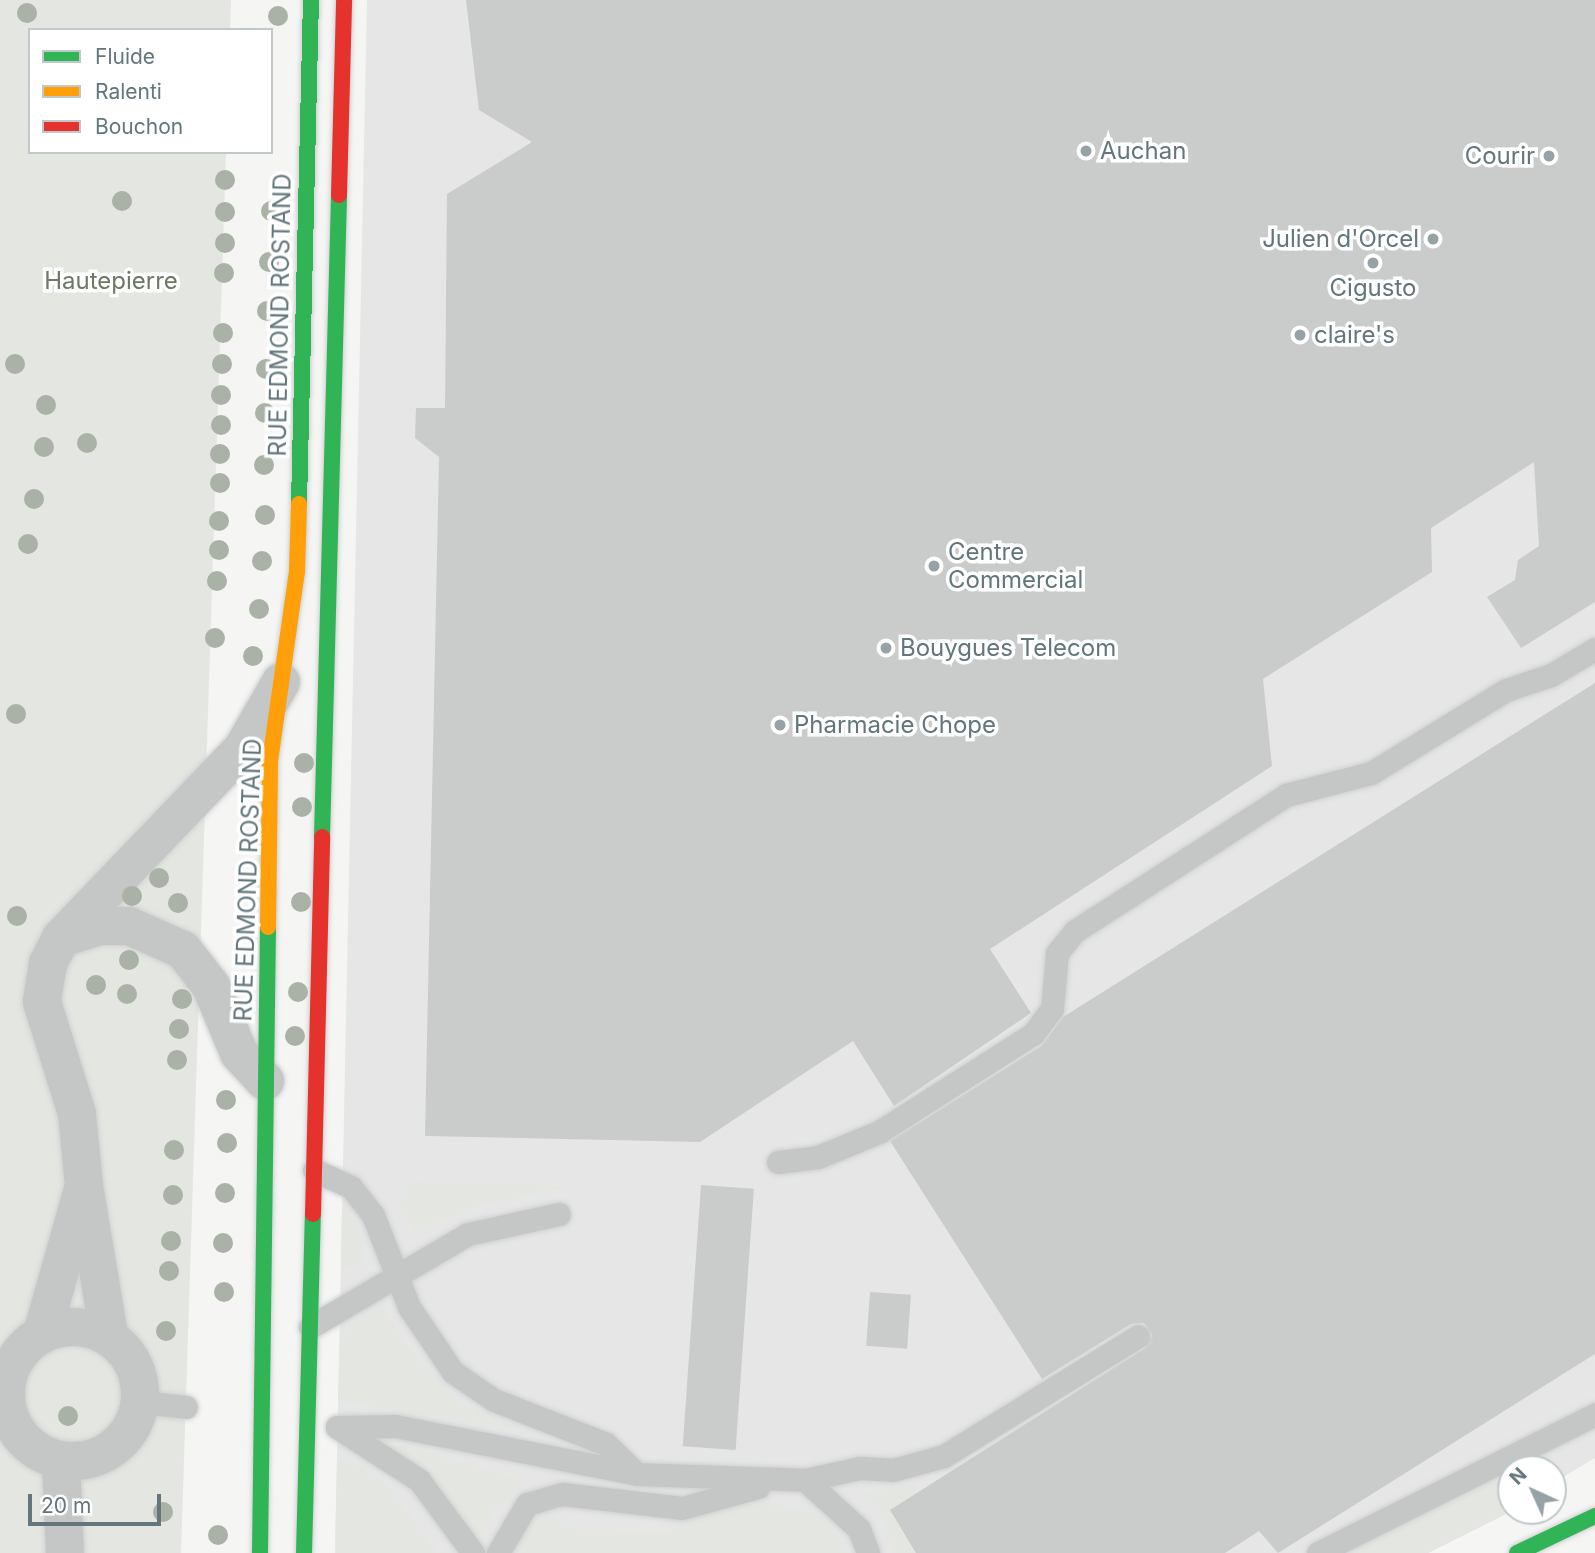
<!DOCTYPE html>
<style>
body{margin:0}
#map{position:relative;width:1595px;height:1553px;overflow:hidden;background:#f5f5f4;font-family:Inter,sans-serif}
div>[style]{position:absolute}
.built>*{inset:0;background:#e5e6e5}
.green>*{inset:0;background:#e4e6e1}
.building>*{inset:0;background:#cacccc;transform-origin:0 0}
.roads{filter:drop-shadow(0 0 2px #cfd1d1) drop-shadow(0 0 2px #cfd1d1)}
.lane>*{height:23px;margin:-11.5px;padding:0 11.5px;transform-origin:11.5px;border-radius:11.5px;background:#c5c7c7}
.street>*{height:38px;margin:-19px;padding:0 19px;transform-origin:19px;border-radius:19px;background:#c5c7c7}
.street>.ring{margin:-19px;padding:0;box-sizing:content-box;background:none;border:38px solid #c5c7c7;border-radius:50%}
.fast>*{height:16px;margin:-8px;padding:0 8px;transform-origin:8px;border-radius:8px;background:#30b455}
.slow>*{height:16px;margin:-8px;padding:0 8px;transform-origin:8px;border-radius:8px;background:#ff9f0a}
.jam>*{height:16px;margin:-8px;padding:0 8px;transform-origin:8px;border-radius:8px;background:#e5322d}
.trees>*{width:20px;height:20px;margin:-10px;border-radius:50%;background:#aab1a6}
.dots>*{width:19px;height:19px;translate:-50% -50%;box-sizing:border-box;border:4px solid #fff;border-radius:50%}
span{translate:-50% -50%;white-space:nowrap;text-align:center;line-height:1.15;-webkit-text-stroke:7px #fff;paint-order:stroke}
.poi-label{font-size:24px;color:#63767b}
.left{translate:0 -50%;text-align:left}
.right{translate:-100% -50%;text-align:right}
.park-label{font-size:24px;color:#6d7966}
.street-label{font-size:24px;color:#63767b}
.legend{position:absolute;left:28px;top:28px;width:245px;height:126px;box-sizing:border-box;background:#fff;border:2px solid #c1c8ca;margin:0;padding:9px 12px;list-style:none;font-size:21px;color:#63767b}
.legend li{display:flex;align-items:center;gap:14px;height:35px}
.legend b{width:35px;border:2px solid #c1c8ca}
.north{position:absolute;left:1497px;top:1455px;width:70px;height:70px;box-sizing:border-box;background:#fff;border:2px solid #c1c8ca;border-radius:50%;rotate:315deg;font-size:19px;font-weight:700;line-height:28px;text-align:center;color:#63767b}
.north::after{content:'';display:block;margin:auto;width:24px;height:32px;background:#96a2a5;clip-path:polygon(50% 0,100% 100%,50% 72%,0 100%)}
.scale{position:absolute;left:28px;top:1494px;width:133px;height:32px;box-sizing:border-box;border:4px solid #63767b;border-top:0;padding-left:9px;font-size:21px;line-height:24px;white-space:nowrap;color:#63767b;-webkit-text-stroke:5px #fff;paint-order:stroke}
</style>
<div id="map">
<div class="built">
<i style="clip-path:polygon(367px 0,1595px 0,1595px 1458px,1553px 1483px,1553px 1469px,1511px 1469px,1512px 1511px,1428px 1553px,335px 1553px)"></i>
</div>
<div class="green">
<i style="clip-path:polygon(0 0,231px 0,230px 30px,30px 30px,30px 152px,226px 152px,181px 1553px,0 1553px)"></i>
<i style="clip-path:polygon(424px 1182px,572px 1186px,477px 1206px,416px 1231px,399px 1208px,399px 1198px,411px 1184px)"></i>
<i style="clip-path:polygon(342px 1207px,357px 1224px,364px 1260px,341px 1269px)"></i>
<i style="clip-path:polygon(382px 1304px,405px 1344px,462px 1404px,529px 1431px,338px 1401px,340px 1336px)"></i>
<i style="clip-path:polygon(365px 1434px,520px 1480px,518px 1491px,494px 1508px,476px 1545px)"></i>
<i style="clip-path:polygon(1545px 1453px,1567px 1473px,1553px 1483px,1553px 1469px,1515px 1469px)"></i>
<i style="clip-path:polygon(337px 1461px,362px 1467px,387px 1485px,438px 1553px,335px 1553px)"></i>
<i style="clip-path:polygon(1511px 1471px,1512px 1511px,1428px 1553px,1356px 1553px)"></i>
<i style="clip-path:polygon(910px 1485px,920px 1491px,890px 1511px,916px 1553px,893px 1553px,879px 1508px,861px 1493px)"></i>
<i style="clip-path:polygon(774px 1505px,816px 1514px,831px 1525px,847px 1553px,517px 1553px,538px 1511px,579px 1530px,668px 1532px,709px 1509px)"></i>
</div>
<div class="building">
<i style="clip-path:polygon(466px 0,1595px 0,1595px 602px,1521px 648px,1487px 597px,1515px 580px,1518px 560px,1539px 546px,1534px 462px,1431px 528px,1432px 572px,1263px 679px,1272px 766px,990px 949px,1031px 1013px,894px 1106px,853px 1041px,700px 1142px,425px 1136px,439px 457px,415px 438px,416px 408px,445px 408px,447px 194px,532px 142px,479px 110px)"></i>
<i style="clip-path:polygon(1595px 683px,1595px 1354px,1278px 1553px,1259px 1531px,1225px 1553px,916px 1553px,890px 1510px,1145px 1348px,1152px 1335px,1144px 1323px,1131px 1324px,1042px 1379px,890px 1141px,1041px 1046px,1063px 1017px)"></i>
<i style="left:701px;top:1185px;width:53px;height:262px;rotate:4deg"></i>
<i style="left:870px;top:1292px;width:41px;height:54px;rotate:4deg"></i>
</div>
<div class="roads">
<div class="lane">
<i style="left:778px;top:1162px;width:40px;rotate:-7.1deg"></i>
<i style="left:818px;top:1157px;width:66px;rotate:-22.3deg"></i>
<i style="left:879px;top:1132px;width:183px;rotate:-32.5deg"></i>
<i style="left:1033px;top:1034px;width:31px;rotate:-53deg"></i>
<i style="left:1052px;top:1009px;width:56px;rotate:-84.9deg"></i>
<i style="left:1057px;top:953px;width:28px;rotate:-51deg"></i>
<i style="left:1075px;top:931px;width:251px;rotate:-32.8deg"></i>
<i style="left:1286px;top:795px;width:88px;rotate:-14.5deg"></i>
<i style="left:1371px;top:773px;width:158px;rotate:-31.6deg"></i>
<i style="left:1506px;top:690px;width:47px;rotate:-18.4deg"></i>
<i style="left:1551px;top:675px;width:51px;rotate:-30.6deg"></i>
<i style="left:314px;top:1170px;width:41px;rotate:24.7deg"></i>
<i style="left:351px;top:1187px;width:36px;rotate:52deg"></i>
<i style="left:373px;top:1215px;width:99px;rotate:68.6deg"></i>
<i style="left:409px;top:1307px;width:78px;rotate:55.9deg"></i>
<i style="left:453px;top:1372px;width:50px;rotate:34.3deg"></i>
<i style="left:494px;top:1400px;width:120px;rotate:21.4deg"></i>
<i style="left:606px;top:1444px;width:43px;rotate:44.1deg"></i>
<i style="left:310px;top:1327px;width:183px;rotate:-30.5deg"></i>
<i style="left:468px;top:1234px;width:93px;rotate:-12.4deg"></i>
<i style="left:141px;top:1402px;width:45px;rotate:6.3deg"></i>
<i style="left:337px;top:1427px;width:58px;rotate:-1deg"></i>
<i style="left:395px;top:1426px;width:247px;rotate:11.2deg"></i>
<i style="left:637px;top:1474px;width:168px;rotate:2deg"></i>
<i style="left:805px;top:1480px;width:56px;rotate:-12.3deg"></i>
<i style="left:860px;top:1468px;width:33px;rotate:3deg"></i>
<i style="left:893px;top:1470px;width:53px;rotate:-15.4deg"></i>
<i style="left:944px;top:1456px;width:228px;rotate:-31.7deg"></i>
<i style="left:337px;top:1427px;width:98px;rotate:32.9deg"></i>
<i style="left:419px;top:1480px;width:91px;rotate:53.5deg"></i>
<i style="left:805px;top:1480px;width:73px;rotate:42.2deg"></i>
<i style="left:859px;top:1529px;width:26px;rotate:69deg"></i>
<i style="left:498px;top:1553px;width:57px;rotate:-59.4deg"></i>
<i style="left:527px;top:1504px;width:37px;rotate:-16deg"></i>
<i style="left:563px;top:1494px;width:120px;rotate:6.7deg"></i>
<i style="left:682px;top:1508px;width:79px;rotate:-15.4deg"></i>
<i style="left:1318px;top:1553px;width:310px;rotate:-26.6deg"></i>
</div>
<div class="street">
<i style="left:61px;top:938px;width:28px;rotate:117deg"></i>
<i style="left:48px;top:963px;width:39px;rotate:99deg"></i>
<i style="left:42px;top:1002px;width:117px;rotate:72.6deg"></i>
<i style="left:77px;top:1114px;width:72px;rotate:84.4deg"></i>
<i style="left:265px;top:1081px;width:38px;rotate:-133deg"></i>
<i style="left:239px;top:1053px;width:73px;rotate:-112.7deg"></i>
<i style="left:211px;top:986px;width:46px;rotate:-127.9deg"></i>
<i style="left:183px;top:950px;width:59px;rotate:-156deg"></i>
<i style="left:129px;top:926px;width:29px;rotate:180deg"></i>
<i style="left:100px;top:926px;width:41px;rotate:162.9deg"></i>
<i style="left:61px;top:938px;width:263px;rotate:-46.2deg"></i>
<i style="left:243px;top:748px;width:76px;rotate:-60.1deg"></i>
<i class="ring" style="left:6px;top:1327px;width:96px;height:96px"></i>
<i style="left:42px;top:1334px;width:154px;rotate:-74.2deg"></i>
<i style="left:84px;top:1186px;width:152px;rotate:80.5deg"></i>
<i style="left:61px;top:1462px;width:91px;rotate:87.5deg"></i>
</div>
<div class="fast">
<i style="left:299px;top:504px;width:504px;rotate:-88.64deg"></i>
<i style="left:322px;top:837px;width:642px;rotate:-88.48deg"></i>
<i style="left:260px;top:1553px;width:626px;rotate:-89.27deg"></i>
<i style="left:304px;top:1553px;width:339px;rotate:-88.5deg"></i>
<i style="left:1517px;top:1553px;width:86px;rotate:-25.4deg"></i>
</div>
<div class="slow">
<i style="left:268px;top:927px;width:166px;rotate:-89.3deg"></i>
<i style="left:270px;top:761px;width:191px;rotate:-81.9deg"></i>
<i style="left:297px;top:572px;width:68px;rotate:-88.3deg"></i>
</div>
<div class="jam">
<i style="left:339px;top:195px;width:195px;rotate:-88.5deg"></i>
<i style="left:313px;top:1214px;width:377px;rotate:-88.6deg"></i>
</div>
</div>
<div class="trees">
<i style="left:27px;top:13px"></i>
<i style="left:278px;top:16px"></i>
<i style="left:225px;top:180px"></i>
<i style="left:122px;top:201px"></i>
<i style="left:271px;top:211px"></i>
<i style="left:225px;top:212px"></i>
<i style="left:225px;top:243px"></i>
<i style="left:269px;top:262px"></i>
<i style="left:224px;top:273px"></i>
<i style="left:267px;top:311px"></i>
<i style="left:223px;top:333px"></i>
<i style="left:15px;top:364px"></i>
<i style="left:222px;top:364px"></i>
<i style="left:266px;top:369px"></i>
<i style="left:221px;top:395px"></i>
<i style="left:46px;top:405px"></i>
<i style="left:265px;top:413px"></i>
<i style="left:221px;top:425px"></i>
<i style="left:87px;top:443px"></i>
<i style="left:44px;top:447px"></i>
<i style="left:220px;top:454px"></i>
<i style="left:264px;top:465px"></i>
<i style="left:220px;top:483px"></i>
<i style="left:34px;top:499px"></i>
<i style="left:265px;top:515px"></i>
<i style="left:219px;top:521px"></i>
<i style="left:28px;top:544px"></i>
<i style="left:219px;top:550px"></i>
<i style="left:262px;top:561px"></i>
<i style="left:217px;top:581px"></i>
<i style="left:259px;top:609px"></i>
<i style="left:215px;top:638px"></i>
<i style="left:253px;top:656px"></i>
<i style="left:16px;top:714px"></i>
<i style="left:304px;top:763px"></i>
<i style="left:302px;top:807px"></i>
<i style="left:159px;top:878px"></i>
<i style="left:132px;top:896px"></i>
<i style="left:301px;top:902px"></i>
<i style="left:178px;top:903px"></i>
<i style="left:17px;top:916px"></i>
<i style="left:129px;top:960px"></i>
<i style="left:96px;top:985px"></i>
<i style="left:298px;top:992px"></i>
<i style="left:127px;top:994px"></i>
<i style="left:182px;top:999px"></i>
<i style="left:179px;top:1029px"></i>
<i style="left:295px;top:1036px"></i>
<i style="left:177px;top:1060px"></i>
<i style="left:226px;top:1100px"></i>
<i style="left:227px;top:1143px"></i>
<i style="left:174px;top:1150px"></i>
<i style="left:225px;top:1193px"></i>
<i style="left:173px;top:1195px"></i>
<i style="left:171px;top:1241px"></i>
<i style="left:223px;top:1243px"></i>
<i style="left:169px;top:1271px"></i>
<i style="left:224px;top:1292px"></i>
<i style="left:166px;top:1331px"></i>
<i style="left:68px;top:1416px"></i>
<i style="left:163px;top:1512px"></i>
<i style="left:218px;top:1535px"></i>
</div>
<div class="dots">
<i style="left:1086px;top:151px;background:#96a2a5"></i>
<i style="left:1549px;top:156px;background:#96a2a5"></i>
<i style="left:1433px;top:239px;background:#96a2a5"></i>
<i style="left:1373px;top:263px;background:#96a2a5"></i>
<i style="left:1300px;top:335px;background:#96a2a5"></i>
<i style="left:934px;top:566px;background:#96a2a5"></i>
<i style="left:886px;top:648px;background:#96a2a5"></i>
<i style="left:780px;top:725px;background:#96a2a5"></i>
</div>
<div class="poi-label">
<span class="left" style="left:1100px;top:151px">Auchan</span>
<span class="right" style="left:1535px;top:156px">Courir</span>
<span class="right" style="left:1419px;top:239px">Julien d'Orcel</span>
<span style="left:1373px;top:288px">Cigusto</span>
<span class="left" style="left:1314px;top:335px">claire's</span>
<span class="left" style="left:948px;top:566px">Centre<br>Commercial</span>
<span class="left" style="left:900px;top:648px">Bouygues Telecom</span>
<span class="left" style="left:794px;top:725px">Pharmacie Chope</span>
</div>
<div class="park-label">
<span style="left:111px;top:281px">Hautepierre</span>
</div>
<div class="street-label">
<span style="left:280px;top:315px;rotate:-89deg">RUE EDMOND ROSTAND</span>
<span style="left:248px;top:880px;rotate:-88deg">RUE EDMOND ROSTAND</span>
</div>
<ul class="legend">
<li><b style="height:9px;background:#30b455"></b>Fluide</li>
<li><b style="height:9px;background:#ff9f0a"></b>Ralenti</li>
<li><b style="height:9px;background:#e5322d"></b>Bouchon</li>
</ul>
<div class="north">N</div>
<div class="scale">20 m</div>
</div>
